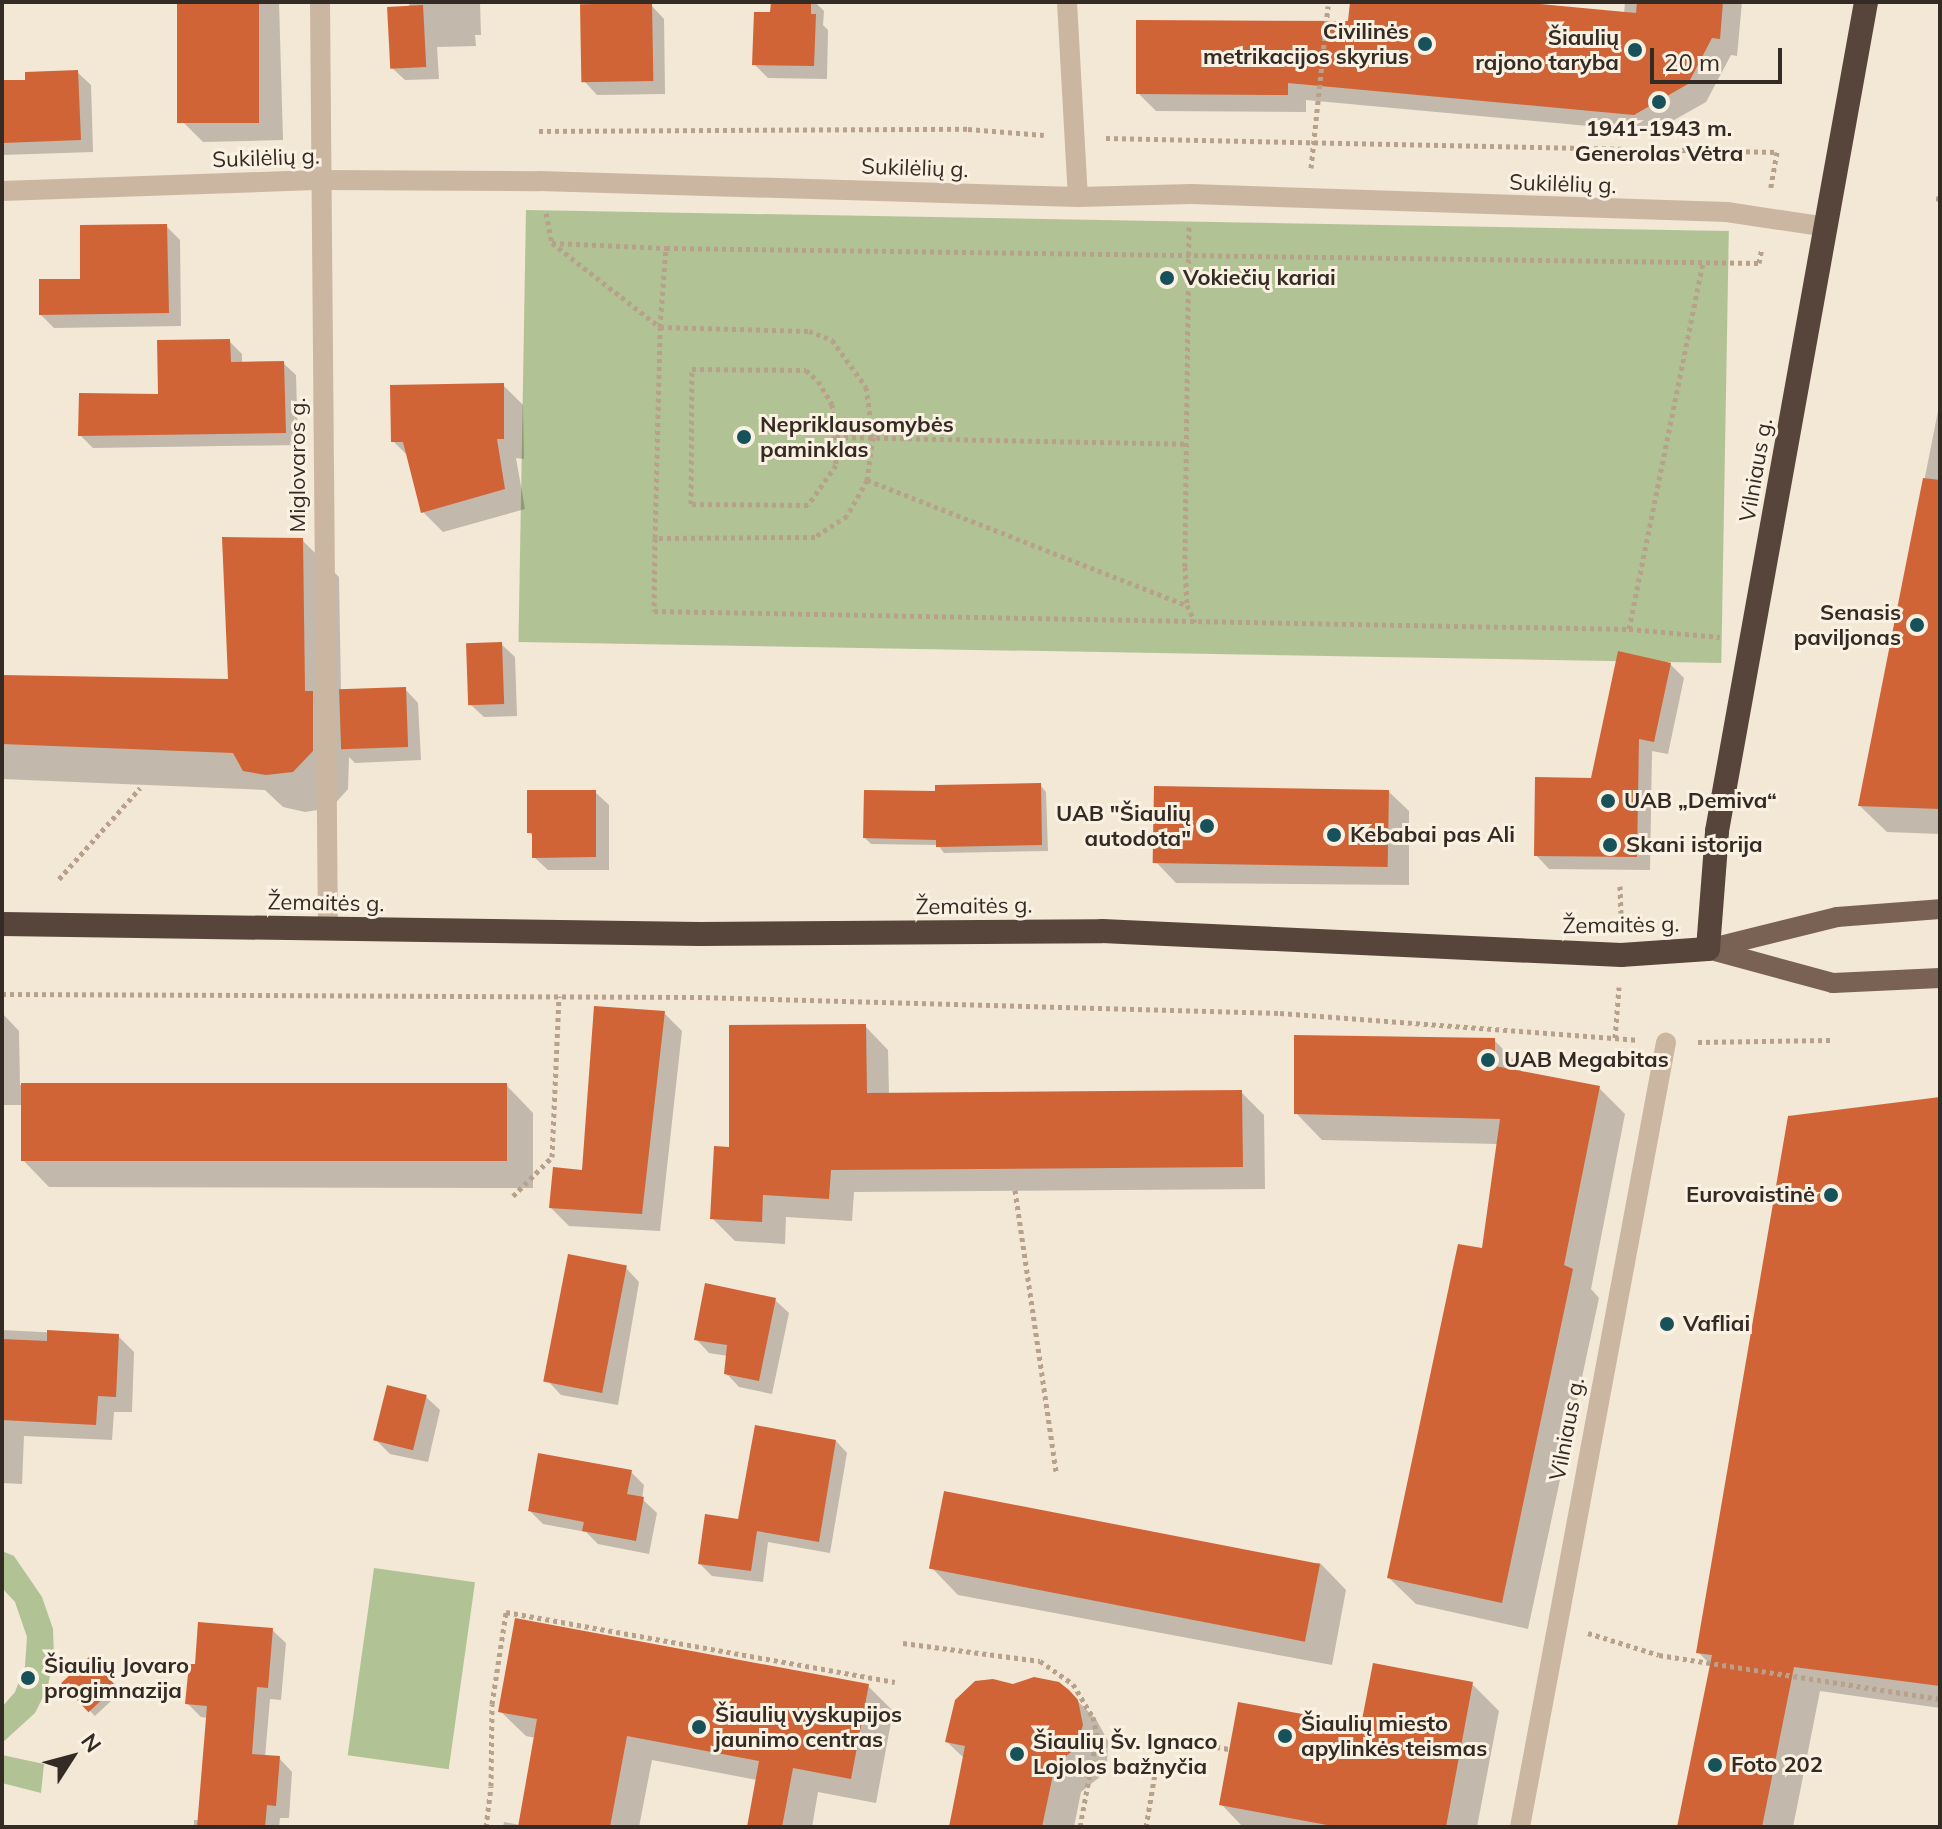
<!DOCTYPE html>
<meta charset="utf-8">
<style>
body{margin:0}
#map{position:relative;width:1942px;height:1829px;overflow:hidden;background:#f3e7d6;font-family:Mulish,sans-serif}
div>[style]{position:absolute}
.green>*{inset:0;background:#b1c395;transform-origin:0 0}
.shadow>*{inset:0;background:#0003;transform-origin:0 0}
.building>*{inset:0;background:#d06436;transform-origin:0 0}
.path>*{height:5px;margin-top:-2.5px;transform-origin:0;background:repeating-linear-gradient(90deg,#b7a18b 0 4px,transparent 0 8px)}
.street>*{height:20px;margin:-10px;padding:0 10px;transform-origin:10px;border-radius:10px;background:#cbb7a1}
.primary>*{height:20px;margin:-10px;padding:0 10px;transform-origin:10px;border-radius:10px;background:#796254}
.highway>*{height:24px;margin:-12px;padding:0 12px;transform-origin:12px;border-radius:12px;background:#57453b}
.dots>*{width:22px;height:22px;translate:-50% -50%;box-sizing:border-box;border:4px solid #faf1e2;border-radius:50%}
span{translate:-50% -50%;white-space:nowrap;text-align:center;line-height:1.15;-webkit-text-stroke:6px #faf1e2;paint-order:stroke}
.poi-label{font-size:22px;color:#352b25;font-weight:700}
.right{translate:-100% -50%;text-align:right}
.left{translate:0 -50%;text-align:left}
.street-label{font-size:22px;color:#352b25}
.frame{position:absolute;inset:0;border:4px solid #352b25;pointer-events:none}
.north{position:absolute;left:32px;top:1717px;width:80px;height:80px;-webkit-text-stroke:6px #faf1e2;paint-order:stroke;rotate:54deg;font-size:22px;font-weight:700;line-height:32px;text-align:center;color:#352b25}
.north::after{content:'';display:block;margin:auto;width:28px;height:36px;background:#352b25;clip-path:polygon(50% 0,100% 100%,50% 72%,0 100%)}
.scale{position:absolute;left:1650px;top:48px;width:132px;height:36px;box-sizing:border-box;border:4px solid #352b25;border-top:0;padding-left:10px;font-size:24px;line-height:28px;white-space:nowrap;color:#352b25;-webkit-text-stroke:6px #faf1e2;paint-order:stroke}
</style>
<div id="map">
<div class="green">
<i style="left:526px;top:210px;width:1203px;height:432px;rotate:1deg"></i>
<i style="clip-path:polygon(2px 1551px,14px 1556px,42px 1597px,53px 1629px,54px 1659px,47px 1689px,35px 1713px,2px 1743px,2px 1707px,15px 1692px,25px 1666px,27px 1637px,15px 1602px,2px 1588px)"></i>
<i style="left:374px;top:1568px;width:102px;height:189px;rotate:8deg"></i>
<i style="clip-path:polygon(2px 1755px,44px 1764px,41px 1793px,2px 1783px)"></i>
</div>
<div class="shadow">
<i style="clip-path:polygon(179px 2px,279px 2px,283px 140px,203px 142px,183px 122px)"></i>
<i style="clip-path:polygon(410px 2px,480px 2px,481px 35px,475px 35px,476px 46px,437px 47px,439px 79px,405px 80px,391px 67px)"></i>
<i style="clip-path:polygon(773px 2px,815px 2px,824px 11px,823px 25px,828px 30px,827px 79px,768px 78px,754px 64px,772px 14px)"></i>
<i style="clip-path:polygon(1352px 2px,1496px 2px,1624px 14px,1625px 2px,1742px 2px,1737px 56px,1731px 55px,1706px 102px,1653px 132px,1306px 100px,1306px 112px,1156px 111px,1138px 93px,1350px 23px)"></i>
<i style="clip-path:polygon(651px 5px,664px 19px,665px 94px,597px 95px,584px 81px)"></i>
<i style="clip-path:polygon(77px 72px,91px 85px,93px 152px,2px 155px,2px 82px,27px 82px)"></i>
<i style="clip-path:polygon(166px 226px,180px 240px,181px 326px,54px 328px,41px 315px,82px 280px)"></i>
<i style="clip-path:polygon(229px 341px,242px 354px,242px 364px,283px 363px,296px 375px,298px 445px,93px 448px,80px 435px,160px 396px)"></i>
<i style="clip-path:polygon(503px 385px,523px 405px,524px 459px,516px 458px,525px 509px,443px 532px,423px 512px,410px 458px,393px 441px)"></i>
<i style="clip-path:polygon(1940px 401px,1940px 834px,1887px 832px,1860px 806px)"></i>
<i style="clip-path:polygon(302px 540px,339px 577px,341px 692px,405px 689px,418px 703px,421px 760px,355px 763px,349px 757px,348px 789px,331px 808px,305px 812px,283px 807px,265px 790px,2px 779px,2px 677px,230px 681px)"></i>
<i style="clip-path:polygon(501px 644px,515px 657px,517px 716px,484px 717px,470px 704px)"></i>
<i style="clip-path:polygon(1670px 664px,1684px 678px,1668px 754px,1652px 751px,1650px 870px,1549px 869px,1536px 855px,1593px 780px)"></i>
<i style="clip-path:polygon(1040px 785px,1046px 792px,1048px 851px,944px 853px,938px 845px,871px 844px,865px 838px,937px 793px)"></i>
<i style="clip-path:polygon(1388px 791px,1409px 811px,1409px 885px,1176px 883px,1156px 862px)"></i>
<i style="clip-path:polygon(595px 792px,609px 805px,609px 870px,548px 870px,534px 857px,534px 837px,529px 832px)"></i>
<i style="clip-path:polygon(2px 1013px,19px 1031px,20px 1085px,507px 1086px,533px 1113px,533px 1188px,49px 1187px,23px 1160px,23px 1105px,2px 1105px)"></i>
<i style="clip-path:polygon(664px 1013px,682px 1031px,660px 1231px,569px 1226px,551px 1208px,583px 1172px)"></i>
<i style="clip-path:polygon(865px 1026px,888px 1050px,889px 1095px,1241px 1092px,1264px 1115px,1265px 1189px,854px 1192px,852px 1221px,786px 1217px,785px 1244px,735px 1241px,712px 1218px,731px 1149px)"></i>
<i style="clip-path:polygon(1494px 1040px,1521px 1067px,1521px 1073px,1599px 1088px,1625px 1114px,1591px 1289px,1599px 1298px,1528px 1629px,1416px 1604px,1389px 1578px,1483px 1251px,1498px 1144px,1322px 1140px,1296px 1113px)"></i>
<i style="clip-path:polygon(1940px 1099px,1940px 1708px,1820px 1691px,1793px 1827px,1679px 1827px,1712px 1666px,1698px 1652px)"></i>
<i style="clip-path:polygon(626px 1268px,639px 1282px,618px 1405px,561px 1395px,548px 1381px)"></i>
<i style="clip-path:polygon(775px 1300px,789px 1313px,772px 1394px,739px 1387px,726px 1373px,728px 1356px,709px 1353px,696px 1339px)"></i>
<i style="clip-path:polygon(2px 1330px,118px 1336px,134px 1352px,132px 1412px,114px 1412px,112px 1440px,24px 1436px,22px 1484px,2px 1483px)"></i>
<i style="clip-path:polygon(426px 1397px,440px 1410px,428px 1462px,390px 1454px,376px 1440px)"></i>
<i style="clip-path:polygon(836px 1441px,847px 1453px,830px 1553px,768px 1542px,763px 1582px,712px 1576px,700px 1564px,740px 1521px)"></i>
<i style="clip-path:polygon(631px 1472px,644px 1485px,642px 1499px,657px 1513px,649px 1554px,598px 1544px,586px 1532px,543px 1524px,530px 1511px)"></i>
<i style="clip-path:polygon(1320px 1563px,1346px 1590px,1332px 1665px,958px 1595px,932px 1568px)"></i>
<i style="clip-path:polygon(272px 1630px,286px 1643px,281px 1700px,270px 1699px,265px 1757px,279px 1758px,292px 1772px,289px 1818px,280px 1818px,279px 1827px,194px 1827px,194px 1820px,200px 1820px,208px 1718px,201px 1717px,188px 1704px)"></i>
<i style="left:89px;top:1660px;width:45px;height:34px;rotate:47deg"></i>
<i style="clip-path:polygon(1472px 1684px,1499px 1711px,1477px 1827px,1243px 1827px,1221px 1804px,1363px 1728px)"></i>
<i style="clip-path:polygon(868px 1686px,893px 1711px,876px 1803px,818px 1792px,812px 1827px,749px 1827px,757px 1780px,652px 1760px,639px 1827px,503px 1827px,504px 1822px,520px 1825px,536px 1738px,526px 1736px,500px 1711px)"></i>
<i style="clip-path:polygon(1013px 1687px,1068px 1692px,1096px 1719px,1108px 1741px,1107px 1765px,1101px 1776px,1081px 1792px,1074px 1827px,951px 1827px,965px 1759px,947px 1742px)"></i>
</div>
<div class="building">
<i style="left:177px;top:2px;width:82px;height:121px"></i>
<i style="clip-path:polygon(771px 2px,811px 2px,811px 14px,816px 14px,814px 66px,752px 65px,754px 12px,770px 12px)"></i>
<i style="clip-path:polygon(1350px 2px,1518px 2px,1636px 13px,1637px 2px,1723px 2px,1720px 39px,1712px 38px,1688px 84px,1634px 115px,1288px 83px,1288px 95px,1136px 94px,1136px 20px,1348px 21px)"></i>
<i style="left:652px;top:3px;width:78px;height:72px;rotate:89deg"></i>
<i style="left:423px;top:5px;width:62px;height:36px;rotate:87deg"></i>
<i style="clip-path:polygon(78px 70px,81px 140px,2px 143px,2px 80px,25px 80px,25px 72px)"></i>
<i style="clip-path:polygon(167px 224px,169px 313px,39px 315px,39px 279px,80px 279px,80px 225px)"></i>
<i style="clip-path:polygon(230px 339px,231px 362px,284px 361px,286px 433px,78px 436px,79px 393px,158px 394px,157px 340px)"></i>
<i style="clip-path:polygon(504px 383px,504px 439px,497px 439px,505px 489px,421px 513px,403px 442px,391px 442px,390px 385px)"></i>
<i style="clip-path:polygon(1923px 478px,1940px 480px,1940px 809px,1858px 806px)"></i>
<i style="clip-path:polygon(222px 537px,303px 538px,305px 691px,313px 691px,313px 751px,293px 772px,266px 775px,243px 771px,233px 753px,2px 744px,2px 675px,228px 679px)"></i>
<i style="left:502px;top:642px;width:62px;height:36px;rotate:88deg"></i>
<i style="clip-path:polygon(1618px 651px,1671px 663px,1654px 742px,1639px 739px,1637px 857px,1534px 856px,1535px 777px,1591px 778px)"></i>
<i style="left:406px;top:687px;width:60px;height:67px;rotate:88deg"></i>
<i style="clip-path:polygon(1041px 783px,1042px 845px,936px 847px,936px 840px,863px 838px,864px 790px,935px 791px,935px 785px)"></i>
<i style="left:1154px;top:786px;width:235px;height:77px;rotate:1deg"></i>
<i style="clip-path:polygon(527px 790px,596px 790px,596px 857px,532px 858px,532px 833px,527px 833px)"></i>
<i style="clip-path:polygon(594px 1006px,665px 1011px,642px 1214px,549px 1208px,553px 1167px,582px 1170px)"></i>
<i style="clip-path:polygon(866px 1024px,867px 1093px,1242px 1090px,1243px 1167px,831px 1170px,829px 1199px,763px 1195px,762px 1222px,710px 1219px,714px 1146px,729px 1147px,729px 1025px)"></i>
<i style="clip-path:polygon(1294px 1035px,1495px 1038px,1495px 1066px,1600px 1086px,1564px 1265px,1573px 1269px,1502px 1603px,1387px 1578px,1458px 1244px,1482px 1248px,1500px 1119px,1294px 1114px)"></i>
<i style="left:21px;top:1083px;width:486px;height:78px"></i>
<i style="clip-path:polygon(1940px 1097px,1940px 1686px,1794px 1667px,1762px 1827px,1677px 1827px,1712px 1655px,1696px 1653px,1788px 1116px)"></i>
<i style="left:568px;top:1254px;width:60px;height:130px;rotate:11deg"></i>
<i style="clip-path:polygon(705px 1283px,776px 1298px,759px 1381px,724px 1374px,727px 1345px,694px 1340px)"></i>
<i style="clip-path:polygon(47px 1330px,119px 1334px,116px 1397px,98px 1396px,96px 1425px,2px 1420px,2px 1339px,47px 1341px)"></i>
<i style="left:387px;top:1385px;width:41px;height:57px;rotate:14deg"></i>
<i style="clip-path:polygon(755px 1425px,836px 1440px,819px 1542px,757px 1531px,751px 1571px,698px 1564px,705px 1514px,738px 1519px)"></i>
<i style="clip-path:polygon(538px 1453px,632px 1470px,627px 1494px,644px 1497px,636px 1541px,582px 1531px,584px 1522px,528px 1511px)"></i>
<i style="left:944px;top:1491px;width:383px;height:79px;rotate:11deg"></i>
<i style="clip-path:polygon(515px 1618px,869px 1684px,851px 1779px,793px 1768px,782px 1827px,747px 1827px,759px 1761px,627px 1736px,610px 1827px,518px 1827px,537px 1719px,498px 1712px)"></i>
<i style="clip-path:polygon(198px 1622px,273px 1628px,268px 1688px,257px 1687px,252px 1754px,280px 1756px,276px 1806px,267px 1805px,265px 1827px,197px 1827px,207px 1706px,185px 1704px,189px 1664px,195px 1664px)"></i>
<i style="left:89px;top:1657px;width:40px;height:38px;rotate:47deg"></i>
<i style="clip-path:polygon(1373px 1663px,1473px 1682px,1446px 1827px,1338px 1827px,1219px 1805px,1238px 1702px,1361px 1725px)"></i>
<i style="clip-path:polygon(1034px 1677px,1059px 1682px,1069px 1690px,1078px 1700px,1083px 1725px,1075px 1749px,1055px 1765px,1042px 1827px,949px 1827px,965px 1746px,945px 1742px,955px 1700px,975px 1681px,993px 1679px,1013px 1684px)"></i>
</div>
<div class="path">
<i style="left:539px;top:131px;width:429px;rotate:-0.3deg"></i>
<i style="left:968px;top:129px;width:76px;rotate:4.5deg"></i>
<i style="left:1106px;top:138px;width:671px;rotate:1.2deg"></i>
<i style="left:1777px;top:152px;width:36px;rotate:100deg"></i>
<i style="left:1311px;top:168px;width:163px;rotate:-84deg"></i>
<i style="left:1936px;top:198px;width:4px;rotate:14deg"></i>
<i style="left:546px;top:213px;width:31px;rotate:79deg"></i>
<i style="left:552px;top:243px;width:137px;rotate:37.9deg"></i>
<i style="left:660px;top:327px;width:149px;rotate:1.5deg"></i>
<i style="left:809px;top:331px;width:25px;rotate:21deg"></i>
<i style="left:832px;top:340px;width:58px;rotate:54.1deg"></i>
<i style="left:866px;top:387px;width:50px;rotate:82deg"></i>
<i style="left:873px;top:437px;width:43px;rotate:97.9deg"></i>
<i style="left:867px;top:480px;width:41px;rotate:119.1deg"></i>
<i style="left:847px;top:516px;width:38px;rotate:147deg"></i>
<i style="left:815px;top:537px;width:160px;rotate:179.6deg"></i>
<i style="left:655px;top:538px;width:211px;rotate:-88.6deg"></i>
<i style="left:660px;top:327px;width:79px;rotate:-85.7deg"></i>
<i style="left:1189px;top:227px;width:340px;rotate:90.7deg"></i>
<i style="left:1185px;top:567px;width:38px;rotate:87deg"></i>
<i style="left:1187px;top:605px;width:19px;rotate:65deg"></i>
<i style="left:552px;top:243px;width:114px;rotate:2.5deg"></i>
<i style="left:666px;top:248px;width:1093px;rotate:0.79deg"></i>
<i style="left:1759px;top:263px;width:15px;rotate:-79deg"></i>
<i style="left:692px;top:369px;width:114px;rotate:0.5deg"></i>
<i style="left:806px;top:370px;width:16px;rotate:43deg"></i>
<i style="left:818px;top:381px;width:27px;rotate:59deg"></i>
<i style="left:832px;top:404px;width:61px;rotate:86.2deg"></i>
<i style="left:836px;top:465px;width:49px;rotate:125deg"></i>
<i style="left:808px;top:505px;width:117px;rotate:-179.5deg"></i>
<i style="left:691px;top:504px;width:135px;rotate:-89.6deg"></i>
<i style="left:836px;top:437px;width:351px;rotate:1.1deg"></i>
<i style="left:867px;top:480px;width:343px;rotate:21.4deg"></i>
<i style="left:655px;top:538px;width:73px;rotate:90.8deg"></i>
<i style="left:654px;top:611px;width:975px;rotate:1.06deg"></i>
<i style="left:1629px;top:629px;width:375px;rotate:-78.6deg"></i>
<i style="left:1629px;top:629px;width:91px;rotate:5deg"></i>
<i style="left:59px;top:879px;width:122px;rotate:-48.3deg"></i>
<i style="left:1620px;top:886px;width:35px;rotate:88deg"></i>
<i style="left:2px;top:994px;width:696px;rotate:0.25deg"></i>
<i style="left:698px;top:997px;width:582px;rotate:1.57deg"></i>
<i style="left:1280px;top:1013px;width:357px;rotate:4.3deg"></i>
<i style="left:1615px;top:1038px;width:51px;rotate:-85.5deg"></i>
<i style="left:1698px;top:1042px;width:133px;rotate:-0.9deg"></i>
<i style="left:1015px;top:1190px;width:284px;rotate:81.7deg"></i>
<i style="left:513px;top:1196px;width:55px;rotate:-45deg"></i>
<i style="left:552px;top:1157px;width:161px;rotate:-87.5deg"></i>
<i style="left:1588px;top:1633px;width:74px;rotate:17.2deg"></i>
<i style="left:1659px;top:1655px;width:284px;rotate:8.9deg"></i>
<i style="left:903px;top:1643px;width:138px;rotate:7.5deg"></i>
<i style="left:1040px;top:1661px;width:40px;rotate:34.9deg"></i>
<i style="left:1073px;top:1684px;width:39px;rotate:59deg"></i>
<i style="left:1093px;top:1717px;width:19px;rotate:78deg"></i>
<i style="left:1097px;top:1736px;width:93px;rotate:100.6deg"></i>
<i style="left:486px;top:1827px;width:41px;rotate:-83deg"></i>
<i style="left:491px;top:1786px;width:82px;rotate:-89.3deg"></i>
<i style="left:492px;top:1704px;width:93px;rotate:-81.3deg"></i>
<i style="left:506px;top:1612px;width:395px;rotate:10.2deg"></i>
<i style="left:1146px;top:1827px;width:91px;rotate:-80.5deg"></i>
<i style="left:1161px;top:1737px;width:69px;rotate:10deg"></i>
</div>
<div class="street">
<i style="left:320px;top:2px;width:927px;rotate:89.51deg"></i>
<i style="left:1067px;top:2px;width:195px;rotate:86.8deg"></i>
<i style="left:2px;top:191px;width:320px;rotate:-2deg"></i>
<i style="left:322px;top:180px;width:217px;rotate:0.3deg"></i>
<i style="left:539px;top:181px;width:539px;rotate:1.7deg"></i>
<i style="left:1078px;top:197px;width:113px;rotate:-1.5deg"></i>
<i style="left:1191px;top:194px;width:536px;rotate:1.92deg"></i>
<i style="left:1727px;top:212px;width:100px;rotate:8.6deg"></i>
<i style="left:1520px;top:1827px;width:798px;rotate:-79.46deg"></i>
</div>
<div class="primary">
<i style="left:1712px;top:948px;width:129px;rotate:-13.9deg"></i>
<i style="left:1837px;top:917px;width:103px;rotate:-4.4deg"></i>
<i style="left:1708px;top:949px;width:130px;rotate:15.2deg"></i>
<i style="left:1833px;top:983px;width:107px;rotate:-2.7deg"></i>
</div>
<div class="highway">
<i style="left:2px;top:924px;width:698px;rotate:0.82deg"></i>
<i style="left:700px;top:934px;width:402px;rotate:-0.4deg"></i>
<i style="left:1102px;top:931px;width:520px;rotate:2.65deg"></i>
<i style="left:1621px;top:955px;width:87px;rotate:-3.9deg"></i>
<i style="left:1708px;top:949px;width:118px;rotate:-85.6deg"></i>
<i style="left:1717px;top:831px;width:842px;rotate:-79.81deg"></i>
</div>
<div class="dots">
<i style="left:1425px;top:44px;background:#17525a"></i>
<i style="left:1635px;top:50px;background:#17525a"></i>
<i style="left:1659px;top:102px;background:#17525a"></i>
<i style="left:1167px;top:278px;background:#17525a"></i>
<i style="left:744px;top:437px;background:#17525a"></i>
<i style="left:1917px;top:625px;background:#17525a"></i>
<i style="left:1608px;top:801px;background:#17525a"></i>
<i style="left:1207px;top:826px;background:#17525a"></i>
<i style="left:1334px;top:835px;background:#17525a"></i>
<i style="left:1610px;top:845px;background:#17525a"></i>
<i style="left:1488px;top:1060px;background:#17525a"></i>
<i style="left:1831px;top:1195px;background:#17525a"></i>
<i style="left:1667px;top:1324px;background:#17525a"></i>
<i style="left:28px;top:1678px;background:#17525a"></i>
<i style="left:699px;top:1727px;background:#17525a"></i>
<i style="left:1285px;top:1736px;background:#17525a"></i>
<i style="left:1017px;top:1754px;background:#17525a"></i>
<i style="left:1715px;top:1765px;background:#17525a"></i>
</div>
<div class="poi-label">
<span class="right" style="left:1409px;top:44px">Civilinės<br>metrikacijos skyrius</span>
<span class="right" style="left:1619px;top:50px">Šiaulių<br>rajono taryba</span>
<span style="left:1659px;top:141px">1941-1943 m.<br>Generolas Vėtra</span>
<span class="left" style="left:1183px;top:278px">Vokiečių kariai</span>
<span class="left" style="left:760px;top:437px">Nepriklausomybės<br>paminklas</span>
<span class="right" style="left:1901px;top:625px">Senasis<br>paviljonas</span>
<span class="left" style="left:1624px;top:801px">UAB „Demiva“</span>
<span class="right" style="left:1191px;top:826px">UAB "Šiaulių<br>autodota"</span>
<span class="left" style="left:1350px;top:835px">Kebabai pas Ali</span>
<span class="left" style="left:1626px;top:845px">Skani istorija</span>
<span class="left" style="left:1504px;top:1060px">UAB Megabitas</span>
<span class="right" style="left:1815px;top:1195px">Eurovaistinė</span>
<span class="left" style="left:1683px;top:1324px">Vafliai</span>
<span class="left" style="left:44px;top:1678px">Šiaulių Jovaro<br>progimnazija</span>
<span class="left" style="left:715px;top:1727px">Šiaulių vyskupijos<br>jaunimo centras</span>
<span class="left" style="left:1301px;top:1736px">Šiaulių miesto<br>apylinkės teismas</span>
<span class="left" style="left:1033px;top:1754px">Šiaulių Šv. Ignaco<br>Lojolos bažnyčia</span>
<span class="left" style="left:1731px;top:1765px">Foto 202</span>
</div>
<div class="street-label">
<span style="left:266px;top:158px;rotate:-2deg">Sukilėlių g.</span>
<span style="left:915px;top:168px;rotate:2deg">Sukilėlių g.</span>
<span style="left:1563px;top:184px;rotate:2deg">Sukilėlių g.</span>
<span style="left:298px;top:465px;rotate:-90deg">Miglovaros g.</span>
<span style="left:1756px;top:470px;rotate:-80deg">Vilniaus g.</span>
<span style="left:326px;top:903px;rotate:1deg">Žemaitės g.</span>
<span style="left:974px;top:906px;rotate:-1deg">Žemaitės g.</span>
<span style="left:1621px;top:925px;rotate:-1deg">Žemaitės g.</span>
<span style="left:1567px;top:1429px;rotate:-79deg">Vilniaus g.</span>
</div>
<div class="frame"></div>
<div class="north">N</div>
<div class="scale">20 m</div>
</div>
